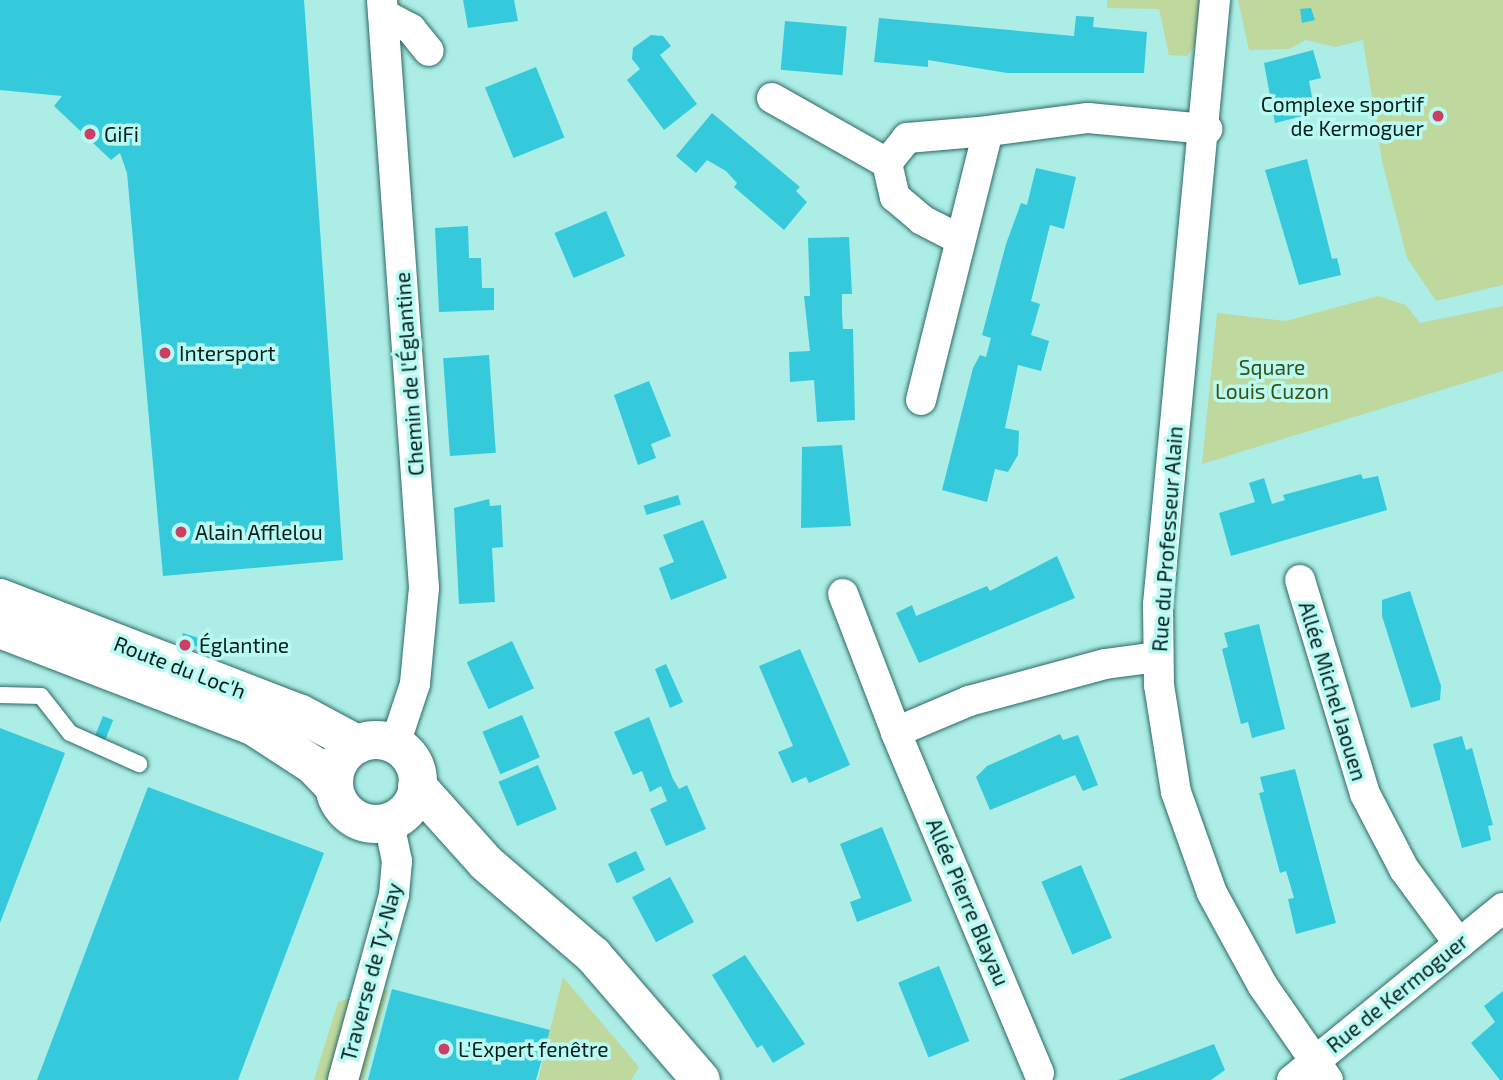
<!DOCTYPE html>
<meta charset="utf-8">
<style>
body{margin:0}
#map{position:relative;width:1503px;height:1080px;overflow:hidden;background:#acede5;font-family:"Exo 2",sans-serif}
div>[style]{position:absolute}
.green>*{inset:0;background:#bed89d}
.building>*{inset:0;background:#34cadc;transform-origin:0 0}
.roads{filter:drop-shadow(0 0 2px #2b6a65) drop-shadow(0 0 2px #2b6a65)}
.service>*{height:16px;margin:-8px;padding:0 8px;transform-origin:8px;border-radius:8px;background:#fff}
.minor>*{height:30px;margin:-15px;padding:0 15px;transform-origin:15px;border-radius:15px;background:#fff}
.secondary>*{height:38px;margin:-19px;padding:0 19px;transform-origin:19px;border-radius:19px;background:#fff}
.secondary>.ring{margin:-19px;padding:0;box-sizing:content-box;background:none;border:38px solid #fff;border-radius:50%}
.dots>*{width:19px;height:19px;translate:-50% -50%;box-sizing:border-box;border:4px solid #b9faf3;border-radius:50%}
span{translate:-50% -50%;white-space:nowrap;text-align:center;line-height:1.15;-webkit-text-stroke:7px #b9faf3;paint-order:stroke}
.poi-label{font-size:21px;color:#051f1d}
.right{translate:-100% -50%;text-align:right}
.left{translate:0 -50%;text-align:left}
.park-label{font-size:21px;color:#3a5112}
.street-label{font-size:21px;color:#051f1d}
</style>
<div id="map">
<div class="green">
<i style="clip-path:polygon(1107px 0,1201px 0,1200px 40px,1187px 56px,1169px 55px,1159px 9px,1107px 8px)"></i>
<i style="clip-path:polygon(1238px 0,1503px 0,1503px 285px,1436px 301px,1407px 258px,1382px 161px,1363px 40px,1335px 47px,1306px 40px,1289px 49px,1249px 50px)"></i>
<i style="clip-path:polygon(1378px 296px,1406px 305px,1420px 323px,1503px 306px,1503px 371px,1202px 464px,1217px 313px,1286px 321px)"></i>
<i style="clip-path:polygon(563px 977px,639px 1067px,631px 1080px,538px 1080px)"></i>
<i style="clip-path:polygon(380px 989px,388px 991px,364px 1080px,314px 1080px,338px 1002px)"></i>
</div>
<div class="building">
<i style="clip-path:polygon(0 0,304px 0,343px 560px,163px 576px,127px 173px,120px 153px,111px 160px,54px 106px,62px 96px,0 90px)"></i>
<i style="clip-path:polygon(463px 0,514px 0,518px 21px,468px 28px)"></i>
<i style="clip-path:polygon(1311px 8px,1315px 20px,1302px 23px,1300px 9px)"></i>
<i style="clip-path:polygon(1076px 16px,1094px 17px,1093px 27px,1147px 32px,1144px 73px,1007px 73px,928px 60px,928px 67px,874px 62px,879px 18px,1074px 36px)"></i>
<i style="left:785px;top:21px;width:62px;height:49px;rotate:5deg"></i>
<i style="clip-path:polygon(651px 35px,663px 36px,671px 46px,660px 55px,697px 104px,664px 130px,627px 80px,640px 69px,632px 59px,633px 48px)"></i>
<i style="clip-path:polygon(1313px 50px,1321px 78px,1309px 81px,1315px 113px,1275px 123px,1264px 63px)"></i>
<i style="left:536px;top:67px;width:76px;height:55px;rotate:68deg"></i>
<i style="clip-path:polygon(712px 113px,800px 187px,796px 191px,807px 202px,784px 230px,734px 187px,737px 183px,726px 171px,707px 160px,696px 173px,676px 156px)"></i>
<i style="clip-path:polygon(1307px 159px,1332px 259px,1337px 258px,1341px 275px,1299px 285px,1265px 170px)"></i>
<i style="clip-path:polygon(1036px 168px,1076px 177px,1064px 229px,1050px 225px,1031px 301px,1040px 304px,1031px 335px,1049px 341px,1041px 371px,1018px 365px,1005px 428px,1019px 431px,1018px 455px,1008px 472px,995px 469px,987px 502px,942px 490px,973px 368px,980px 355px,986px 357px,991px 338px,982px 335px,1006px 244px,1021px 203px,1027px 205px)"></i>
<i style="left:606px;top:211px;width:49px;height:56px;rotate:67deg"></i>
<i style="clip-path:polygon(468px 226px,469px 258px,481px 258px,482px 288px,494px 288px,494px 310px,439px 312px,435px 228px)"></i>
<i style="clip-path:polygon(849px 237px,852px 294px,842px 294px,842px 314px,843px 329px,853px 329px,855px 420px,817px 422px,814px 380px,790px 382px,789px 352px,810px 351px,804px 296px,810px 296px,808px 238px)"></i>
<i style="left:489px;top:355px;width:98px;height:46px;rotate:86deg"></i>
<i style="clip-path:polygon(649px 381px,671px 436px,651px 444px,656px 458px,638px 465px,614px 395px)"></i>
<i style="clip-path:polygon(842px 445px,851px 526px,801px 528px,802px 447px)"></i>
<i style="clip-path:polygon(1361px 474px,1363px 479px,1378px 476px,1387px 510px,1231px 556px,1219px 513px,1255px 502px,1249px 483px,1264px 478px,1272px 504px,1285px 500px,1283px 495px)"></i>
<i style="left:678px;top:495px;width:10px;height:36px;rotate:73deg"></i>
<i style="clip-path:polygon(489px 499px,490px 506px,501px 505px,503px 547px,492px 548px,495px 602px,459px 604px,454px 508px)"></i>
<i style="clip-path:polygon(703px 520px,727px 578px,671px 600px,659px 568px,674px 562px,663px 535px)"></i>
<i style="clip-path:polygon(1057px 556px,1075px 598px,919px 663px,896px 613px,912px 605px,916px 616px,987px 586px,990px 591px)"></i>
<i style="clip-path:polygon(1410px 591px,1441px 686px,1440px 700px,1411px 708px,1382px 616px,1382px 600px)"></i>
<i style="clip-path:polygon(1259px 624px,1285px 729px,1252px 738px,1248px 722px,1241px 724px,1222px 649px,1228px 647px,1224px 633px)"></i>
<i style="clip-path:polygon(183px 633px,202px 639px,198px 647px,181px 641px)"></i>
<i style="left:512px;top:641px;width:52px;height:50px;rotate:65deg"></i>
<i style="clip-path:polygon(800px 649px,850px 765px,809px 783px,806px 777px,792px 783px,778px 752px,793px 746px,759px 666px)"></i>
<i style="clip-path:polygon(666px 664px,683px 702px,670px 708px,655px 669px)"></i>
<i style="left:522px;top:715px;width:46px;height:43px;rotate:67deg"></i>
<i style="left:103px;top:716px;width:11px;height:22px;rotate:22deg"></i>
<i style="clip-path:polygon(649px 717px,673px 779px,679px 789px,687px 785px,706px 829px,666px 846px,650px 809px,667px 801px,661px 786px,650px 792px,642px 771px,633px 775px,614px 732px)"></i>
<i style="clip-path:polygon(0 728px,65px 753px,0 923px)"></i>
<i style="clip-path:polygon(1060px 734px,1063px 740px,1078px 735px,1098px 785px,1083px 791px,1075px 775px,990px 810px,976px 777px,987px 766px)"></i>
<i style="clip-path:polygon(1462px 736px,1466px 750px,1472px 748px,1493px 825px,1488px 826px,1491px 840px,1462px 848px,1433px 744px)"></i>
<i style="left:538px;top:765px;width:48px;height:43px;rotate:67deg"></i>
<i style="clip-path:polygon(1295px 769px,1336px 923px,1296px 934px,1288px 899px,1294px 898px,1290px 884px,1286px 871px,1280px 873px,1259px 793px,1264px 792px,1260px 777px)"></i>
<i style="clip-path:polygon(148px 787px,324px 853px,238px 1080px,37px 1080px)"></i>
<i style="clip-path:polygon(882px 827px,912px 901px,857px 922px,850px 902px,861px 898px,840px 844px)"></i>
<i style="left:636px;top:851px;width:21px;height:31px;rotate:65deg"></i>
<i style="left:1081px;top:865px;width:79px;height:43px;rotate:67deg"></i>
<i style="left:670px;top:877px;width:51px;height:43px;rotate:62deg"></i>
<i style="clip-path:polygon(745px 955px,805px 1044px,773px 1063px,762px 1045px,757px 1048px,712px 975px)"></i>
<i style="left:939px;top:966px;width:81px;height:44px;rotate:68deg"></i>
<i style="clip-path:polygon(392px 989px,550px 1030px,536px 1080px,368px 1080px)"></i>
<i style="clip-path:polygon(1503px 991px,1503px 1080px,1500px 1080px,1471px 1043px,1495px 1022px,1484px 1006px)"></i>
<i style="clip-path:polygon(1214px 1044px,1225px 1070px,1211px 1080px,1118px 1080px)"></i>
</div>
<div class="roads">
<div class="service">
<i style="left:0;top:695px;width:41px;rotate:1.4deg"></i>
<i style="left:41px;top:696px;width:47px;rotate:51.9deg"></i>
<i style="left:70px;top:733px;width:76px;rotate:24.2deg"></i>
</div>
<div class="minor">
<i style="left:382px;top:0;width:589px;rotate:85.91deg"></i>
<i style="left:424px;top:588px;width:96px;rotate:95.4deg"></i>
<i style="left:415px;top:684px;width:63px;rotate:108.4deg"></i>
<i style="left:1215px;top:0;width:607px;rotate:95.39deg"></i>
<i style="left:1158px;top:604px;width:81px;rotate:89.3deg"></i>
<i style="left:1159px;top:685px;width:108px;rotate:81deg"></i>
<i style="left:1176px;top:792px;width:107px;rotate:70.4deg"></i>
<i style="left:1212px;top:893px;width:106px;rotate:61.3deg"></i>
<i style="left:1263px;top:986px;width:114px;rotate:55.3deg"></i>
<i style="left:383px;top:14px;width:32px;rotate:28deg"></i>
<i style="left:411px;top:29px;width:28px;rotate:51deg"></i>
<i style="left:772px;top:98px;width:132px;rotate:29.5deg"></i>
<i style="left:887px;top:163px;width:35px;rotate:77deg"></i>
<i style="left:895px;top:197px;width:35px;rotate:40deg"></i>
<i style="left:922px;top:220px;width:42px;rotate:27.2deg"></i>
<i style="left:887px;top:163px;width:32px;rotate:-51deg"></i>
<i style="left:907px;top:138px;width:81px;rotate:-4.9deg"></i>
<i style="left:921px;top:400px;width:277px;rotate:-76deg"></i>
<i style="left:988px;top:131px;width:101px;rotate:-7.4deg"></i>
<i style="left:1088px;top:118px;width:120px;rotate:5.3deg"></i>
<i style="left:1300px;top:580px;width:224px;rotate:73.1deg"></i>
<i style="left:1365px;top:794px;width:85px;rotate:62.5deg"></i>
<i style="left:1404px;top:869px;width:93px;rotate:53.7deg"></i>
<i style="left:843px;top:594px;width:148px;rotate:69deg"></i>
<i style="left:1039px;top:1073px;width:370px;rotate:-112.8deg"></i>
<i style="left:896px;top:732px;width:79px;rotate:-23deg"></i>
<i style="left:969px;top:701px;width:141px;rotate:-15.2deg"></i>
<i style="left:1105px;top:664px;width:52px;rotate:-7.7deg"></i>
<i style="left:343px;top:1080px;width:192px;rotate:-74.6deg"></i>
<i style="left:394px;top:895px;width:34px;rotate:-85deg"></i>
<i style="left:397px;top:861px;width:40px;rotate:-102deg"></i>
<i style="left:1292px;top:1080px;width:272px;rotate:-39.2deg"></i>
</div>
<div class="secondary">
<i style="left:0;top:598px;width:323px;rotate:21.1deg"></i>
<i style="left:301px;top:714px;width:64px;rotate:28.2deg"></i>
<i style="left:0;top:629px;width:271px;rotate:21deg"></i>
<i style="left:253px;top:726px;width:72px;rotate:33deg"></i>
<i style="left:313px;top:765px;width:30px;rotate:46deg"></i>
<i class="ring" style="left:334px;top:740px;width:46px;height:46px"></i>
<i style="left:417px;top:786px;width:103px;rotate:48.1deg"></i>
<i style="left:486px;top:863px;width:141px;rotate:40.7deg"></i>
<i style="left:593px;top:955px;width:165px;rotate:49.2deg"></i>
</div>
</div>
<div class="dots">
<i style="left:1438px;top:116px;background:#cd3e67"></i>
<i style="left:90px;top:134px;background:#cd3e67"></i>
<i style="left:165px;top:353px;background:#cd3e67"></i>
<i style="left:181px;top:532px;background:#cd3e67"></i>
<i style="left:185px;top:645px;background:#cd3e67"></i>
<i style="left:444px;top:1049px;background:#cd3e67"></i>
</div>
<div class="poi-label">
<span class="right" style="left:1424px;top:116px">Complexe sportif<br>de Kermoguer</span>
<span class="left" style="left:104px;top:134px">GiFi</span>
<span class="left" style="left:179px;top:353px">Intersport</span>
<span class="left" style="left:195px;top:532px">Alain Afflelou</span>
<span class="left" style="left:199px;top:645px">Églantine</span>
<span class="left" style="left:458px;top:1049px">L'Expert fenêtre</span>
</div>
<div class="park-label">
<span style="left:1272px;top:379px">Square<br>Louis Cuzon</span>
</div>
<div class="street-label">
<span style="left:409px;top:374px;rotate:-94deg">Chemin de l'Églantine</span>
<span style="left:1167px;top:539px;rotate:-86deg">Rue du Professeur Alain</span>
<span style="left:180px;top:667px;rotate:21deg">Route du Loc'h</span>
<span style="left:1333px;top:691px;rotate:73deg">Allée Michel Jaouen</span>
<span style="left:968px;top:902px;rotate:67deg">Allée Pierre Blayau</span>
<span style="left:371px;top:972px;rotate:-75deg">Traverse de Ty-Nay</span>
<span style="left:1397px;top:993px;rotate:-39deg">Rue de Kermoguer</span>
</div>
</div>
